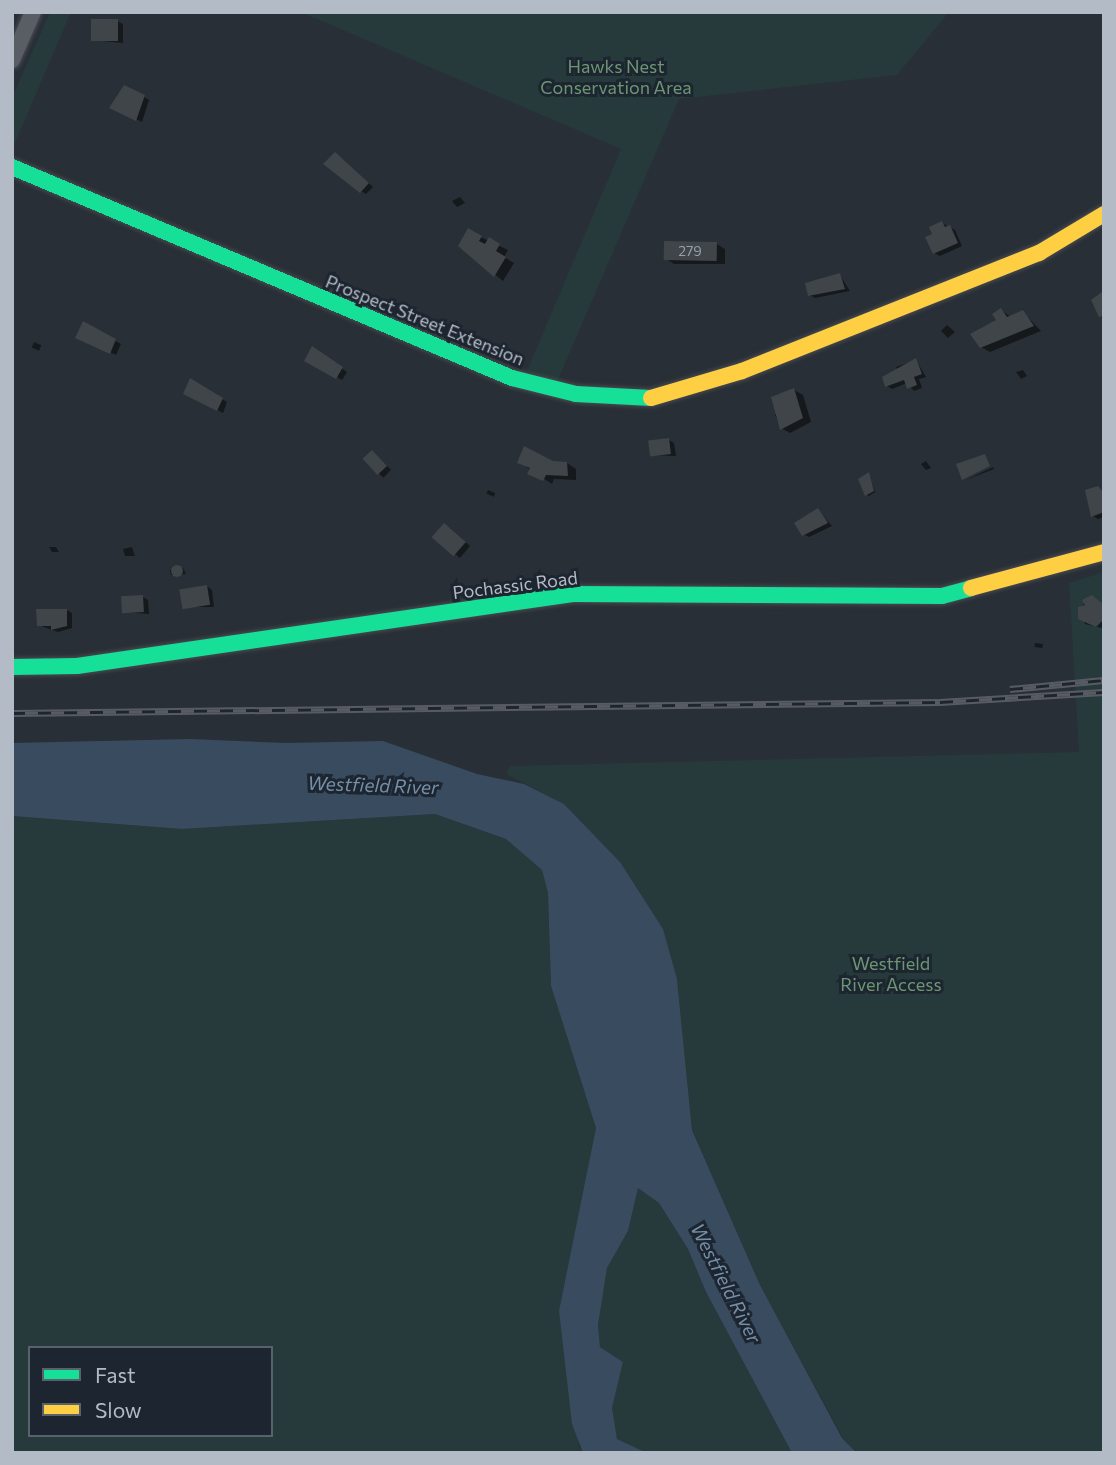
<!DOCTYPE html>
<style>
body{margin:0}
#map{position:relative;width:1116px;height:1465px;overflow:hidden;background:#292f36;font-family:Commissioner,sans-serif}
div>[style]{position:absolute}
.green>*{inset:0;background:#26393b}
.water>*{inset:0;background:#384b5f}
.shadow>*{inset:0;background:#0007;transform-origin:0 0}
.building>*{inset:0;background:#40454a;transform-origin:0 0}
.round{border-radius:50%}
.roads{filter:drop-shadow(0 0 2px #474b51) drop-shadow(0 0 2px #474b51)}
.street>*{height:16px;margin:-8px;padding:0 8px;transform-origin:8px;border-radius:8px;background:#595e64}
.fast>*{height:16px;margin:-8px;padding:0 8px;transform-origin:8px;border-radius:8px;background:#16e098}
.slow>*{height:16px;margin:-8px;padding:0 8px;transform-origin:8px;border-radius:8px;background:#ffcf43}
.rail>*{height:7px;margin-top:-3.5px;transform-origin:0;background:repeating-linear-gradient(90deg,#1d2630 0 13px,#585c62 0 26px);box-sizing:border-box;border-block:2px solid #585c62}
span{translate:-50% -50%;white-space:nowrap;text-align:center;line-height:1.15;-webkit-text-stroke:6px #1d2630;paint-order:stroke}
.number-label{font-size:14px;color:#969ea7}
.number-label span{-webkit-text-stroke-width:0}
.park-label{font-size:18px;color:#6c9673}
.street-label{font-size:18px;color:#b3bcc6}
.water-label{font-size:19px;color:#758fa8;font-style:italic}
.frame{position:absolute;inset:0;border:14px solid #b3bcc6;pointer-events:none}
.legend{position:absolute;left:28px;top:1346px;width:245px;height:91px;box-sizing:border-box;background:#1d2630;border:2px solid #59626c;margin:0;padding:9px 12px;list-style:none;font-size:21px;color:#b3bcc6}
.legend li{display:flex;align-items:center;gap:14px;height:35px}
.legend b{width:35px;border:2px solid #59626c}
</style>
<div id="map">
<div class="green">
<i style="clip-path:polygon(50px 12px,71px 12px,12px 150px,12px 97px)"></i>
<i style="clip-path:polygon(301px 12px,949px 12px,897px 75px,679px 99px,557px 382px,527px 371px,621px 149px)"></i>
<i style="clip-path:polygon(1104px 572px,1104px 1453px,857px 1453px,843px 1438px,760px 1285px,692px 1129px,677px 979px,620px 862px,564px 804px,506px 774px,510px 766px,1079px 752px,1069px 583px)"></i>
<i style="clip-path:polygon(evenodd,435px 814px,506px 839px,542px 870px,548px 893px,551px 986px,596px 1128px,578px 1444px,583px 1453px,12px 1453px,12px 816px,182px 829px,435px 814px,30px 1348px,271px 1348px,271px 1435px,30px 1435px,30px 1348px)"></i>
<i style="clip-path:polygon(638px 1187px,659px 1203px,688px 1249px,706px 1292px,792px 1453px,647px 1453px,617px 1439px,612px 1408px,623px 1362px,600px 1347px,598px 1325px,607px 1268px,628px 1231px)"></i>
</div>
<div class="water">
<i style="clip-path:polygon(190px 739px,286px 743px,383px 741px,477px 774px,524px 784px,564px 804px,620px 862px,663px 929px,677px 979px,692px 1130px,760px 1285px,842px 1438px,857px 1453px,792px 1453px,706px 1292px,688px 1249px,659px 1203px,638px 1188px,628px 1231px,607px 1268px,598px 1325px,600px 1347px,623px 1362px,612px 1408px,617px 1439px,647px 1453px,583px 1453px,572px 1424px,559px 1311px,596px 1128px,551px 986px,548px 893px,542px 870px,506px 839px,435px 814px,182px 829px,12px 816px,12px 743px)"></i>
</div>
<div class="shadow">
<i style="clip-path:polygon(117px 21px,123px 24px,123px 43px,93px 40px)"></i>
<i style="clip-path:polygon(144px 97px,149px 100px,142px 122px,117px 110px)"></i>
<i style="clip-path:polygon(340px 157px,373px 187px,366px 194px,361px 191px)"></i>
<i style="clip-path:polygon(460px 197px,465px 203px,457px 207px,452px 201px)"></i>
<i style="clip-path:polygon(942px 223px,955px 230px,962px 246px,940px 256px,934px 253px,934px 235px)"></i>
<i style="clip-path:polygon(468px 231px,508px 250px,504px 257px,514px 263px,503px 281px,460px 246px)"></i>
<i style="clip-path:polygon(717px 244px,725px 249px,725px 264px,674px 264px,666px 259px)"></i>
<i style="clip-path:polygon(840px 275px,850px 291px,815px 298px,810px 295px)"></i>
<i style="clip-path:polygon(1001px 310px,1011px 317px,1023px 312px,1041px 331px,990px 352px,981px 347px)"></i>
<i style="clip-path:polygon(83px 324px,121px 344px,116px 355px,83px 340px)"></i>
<i style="clip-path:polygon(947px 325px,955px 332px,948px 338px,941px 331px)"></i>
<i style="left:34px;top:342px;width:8px;height:6px;rotate:23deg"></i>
<i style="clip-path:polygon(313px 348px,347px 372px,342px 380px,306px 360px)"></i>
<i style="clip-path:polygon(916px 360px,926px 377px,919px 379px,922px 388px,914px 391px,907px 383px,892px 389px,887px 386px,898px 372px,896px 367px)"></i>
<i style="clip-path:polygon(1023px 370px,1027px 376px,1021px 379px,1016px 372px)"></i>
<i style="clip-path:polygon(190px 381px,227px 402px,223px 413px,185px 393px)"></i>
<i style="clip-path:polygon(794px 390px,803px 395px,811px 422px,790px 433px,781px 428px,775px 415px)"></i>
<i style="clip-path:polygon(669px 440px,674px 443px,676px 456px,651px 455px)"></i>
<i style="left:372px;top:452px;width:26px;height:11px;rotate:43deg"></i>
<i style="clip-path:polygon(926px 461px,931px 468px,926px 470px,921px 464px)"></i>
<i style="clip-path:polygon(519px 462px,567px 463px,576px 469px,576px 480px,554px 479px,552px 484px)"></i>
<i style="clip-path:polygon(993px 467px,994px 469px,966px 480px)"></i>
<i style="clip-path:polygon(869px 474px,875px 492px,869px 496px,867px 495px)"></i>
<i style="clip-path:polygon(1097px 488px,1104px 494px,1104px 517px,1098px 519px,1093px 516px)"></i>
<i style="left:488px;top:490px;width:8px;height:4px;rotate:23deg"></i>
<i style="clip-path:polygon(818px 510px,832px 526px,809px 537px,803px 534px)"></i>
<i style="clip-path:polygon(450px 528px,470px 546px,460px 558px,434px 537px)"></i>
<i style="clip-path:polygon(49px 547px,56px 547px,59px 552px,52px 552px)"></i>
<i style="clip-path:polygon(132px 547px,135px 556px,125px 556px,123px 549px)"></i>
<i style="clip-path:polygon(183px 568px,186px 574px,171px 575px,170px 570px)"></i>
<i style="clip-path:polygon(207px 586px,212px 590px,214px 607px,183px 607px)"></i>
<i style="clip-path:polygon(143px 597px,148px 600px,149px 614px,123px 612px)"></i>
<i style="clip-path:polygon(1092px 597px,1104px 606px,1102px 628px,1085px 624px,1080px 608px)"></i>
<i style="clip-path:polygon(67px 610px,72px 613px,72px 628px,58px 632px,38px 625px)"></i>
<i style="left:1035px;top:643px;width:8px;height:4px;rotate:7deg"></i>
</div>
<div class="building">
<i style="left:91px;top:19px;width:27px;height:22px"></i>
<i style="clip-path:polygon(124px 85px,145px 95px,136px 121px,109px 108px)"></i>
<i style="clip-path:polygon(335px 152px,369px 183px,360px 193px,323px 164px)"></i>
<i style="clip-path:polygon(942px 221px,945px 227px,950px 225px,958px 243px,933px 254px,925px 237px,932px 234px,929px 227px)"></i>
<i style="clip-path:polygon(468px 228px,482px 236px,479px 241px,485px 244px,489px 237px,500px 244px,496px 251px,506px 257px,494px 277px,458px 246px)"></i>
<i style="left:664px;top:241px;width:53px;height:19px;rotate:1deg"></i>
<i style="clip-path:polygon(840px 273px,845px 289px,808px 296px,805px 283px)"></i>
<i style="clip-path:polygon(1102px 292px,1104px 315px,1099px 317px,1091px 300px)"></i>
<i style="clip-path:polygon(1001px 308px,1007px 317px,1023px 310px,1034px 326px,980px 348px,970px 334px,996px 320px,992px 314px)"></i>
<i style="clip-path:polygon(83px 321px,116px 339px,110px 354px,75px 338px)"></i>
<i style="clip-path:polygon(312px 346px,343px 367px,336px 379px,304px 361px)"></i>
<i style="clip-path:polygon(916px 358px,922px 374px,914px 377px,917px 385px,907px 389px,904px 380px,885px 387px,882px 377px)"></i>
<i style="clip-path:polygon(190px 378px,223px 398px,217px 411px,183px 394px)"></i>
<i style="clip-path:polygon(794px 388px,803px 418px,780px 430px,771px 397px)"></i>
<i style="left:669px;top:438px;width:16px;height:21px;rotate:83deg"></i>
<i style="clip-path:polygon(524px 446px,553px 461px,567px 462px,568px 476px,546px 475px,543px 481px,527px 474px,530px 468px,517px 463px)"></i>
<i style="left:372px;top:450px;width:22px;height:13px;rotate:47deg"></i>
<i style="clip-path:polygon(985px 454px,990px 466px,962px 480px,956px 464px)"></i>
<i style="clip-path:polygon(869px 472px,874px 491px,865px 496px,858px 479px)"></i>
<i style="clip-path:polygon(1098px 486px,1104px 493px,1104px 512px,1091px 517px,1085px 490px)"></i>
<i style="clip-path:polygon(818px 508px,828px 523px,802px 536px,794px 523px)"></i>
<i style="left:444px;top:523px;width:29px;height:19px;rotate:41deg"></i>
<i class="round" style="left:171px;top:565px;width:12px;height:12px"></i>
<i style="left:207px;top:585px;width:20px;height:28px;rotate:81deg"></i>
<i style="left:143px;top:595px;width:17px;height:22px;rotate:87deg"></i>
<i style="clip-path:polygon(1092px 595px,1104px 605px,1104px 619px,1096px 627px,1078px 619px,1078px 607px,1085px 605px,1082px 600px)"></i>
<i style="clip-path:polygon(36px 609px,67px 609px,67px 626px,51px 630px,51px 626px,37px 626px)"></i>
</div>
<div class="roads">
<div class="street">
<i style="left:12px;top:60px;width:52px;rotate:-66.4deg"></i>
</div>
<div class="fast">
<i style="left:12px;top:167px;width:543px;rotate:22.88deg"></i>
<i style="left:512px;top:378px;width:66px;rotate:14deg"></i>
<i style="left:576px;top:394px;width:75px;rotate:3.1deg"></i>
<i style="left:12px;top:667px;width:65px;rotate:-0.9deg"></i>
<i style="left:77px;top:666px;width:501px;rotate:-8.26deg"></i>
<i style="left:573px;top:594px;width:369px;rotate:0.3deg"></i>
<i style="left:942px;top:596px;width:30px;rotate:-15deg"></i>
</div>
<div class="slow">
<i style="left:651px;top:398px;width:95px;rotate:-16.5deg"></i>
<i style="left:742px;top:371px;width:320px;rotate:-21.7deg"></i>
<i style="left:1039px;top:253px;width:76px;rotate:-31deg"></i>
<i style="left:971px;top:588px;width:138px;rotate:-15.1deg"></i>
</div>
</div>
<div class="rail">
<i style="left:1010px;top:689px;width:94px;rotate:-5.5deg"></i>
<i style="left:12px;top:713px;width:928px;rotate:-0.68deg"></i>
<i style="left:940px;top:702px;width:164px;rotate:-3.5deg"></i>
</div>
<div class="number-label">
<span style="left:690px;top:251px">279</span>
</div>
<div class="park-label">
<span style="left:616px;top:77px">Hawks Nest<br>Conservation Area</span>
<span style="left:891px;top:974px">Westfield<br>River Access</span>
</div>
<div class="street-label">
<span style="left:425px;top:320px;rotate:22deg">Prospect Street Extension</span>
<span style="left:515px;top:585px;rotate:-7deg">Pochassic Road</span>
</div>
<div class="water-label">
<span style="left:373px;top:785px;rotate:2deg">Westfield River</span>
<span style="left:726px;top:1283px;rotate:63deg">Westfield River</span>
</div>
<div class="frame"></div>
<ul class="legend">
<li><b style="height:9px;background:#16e098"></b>Fast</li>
<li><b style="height:9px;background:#ffcf43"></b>Slow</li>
</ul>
</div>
